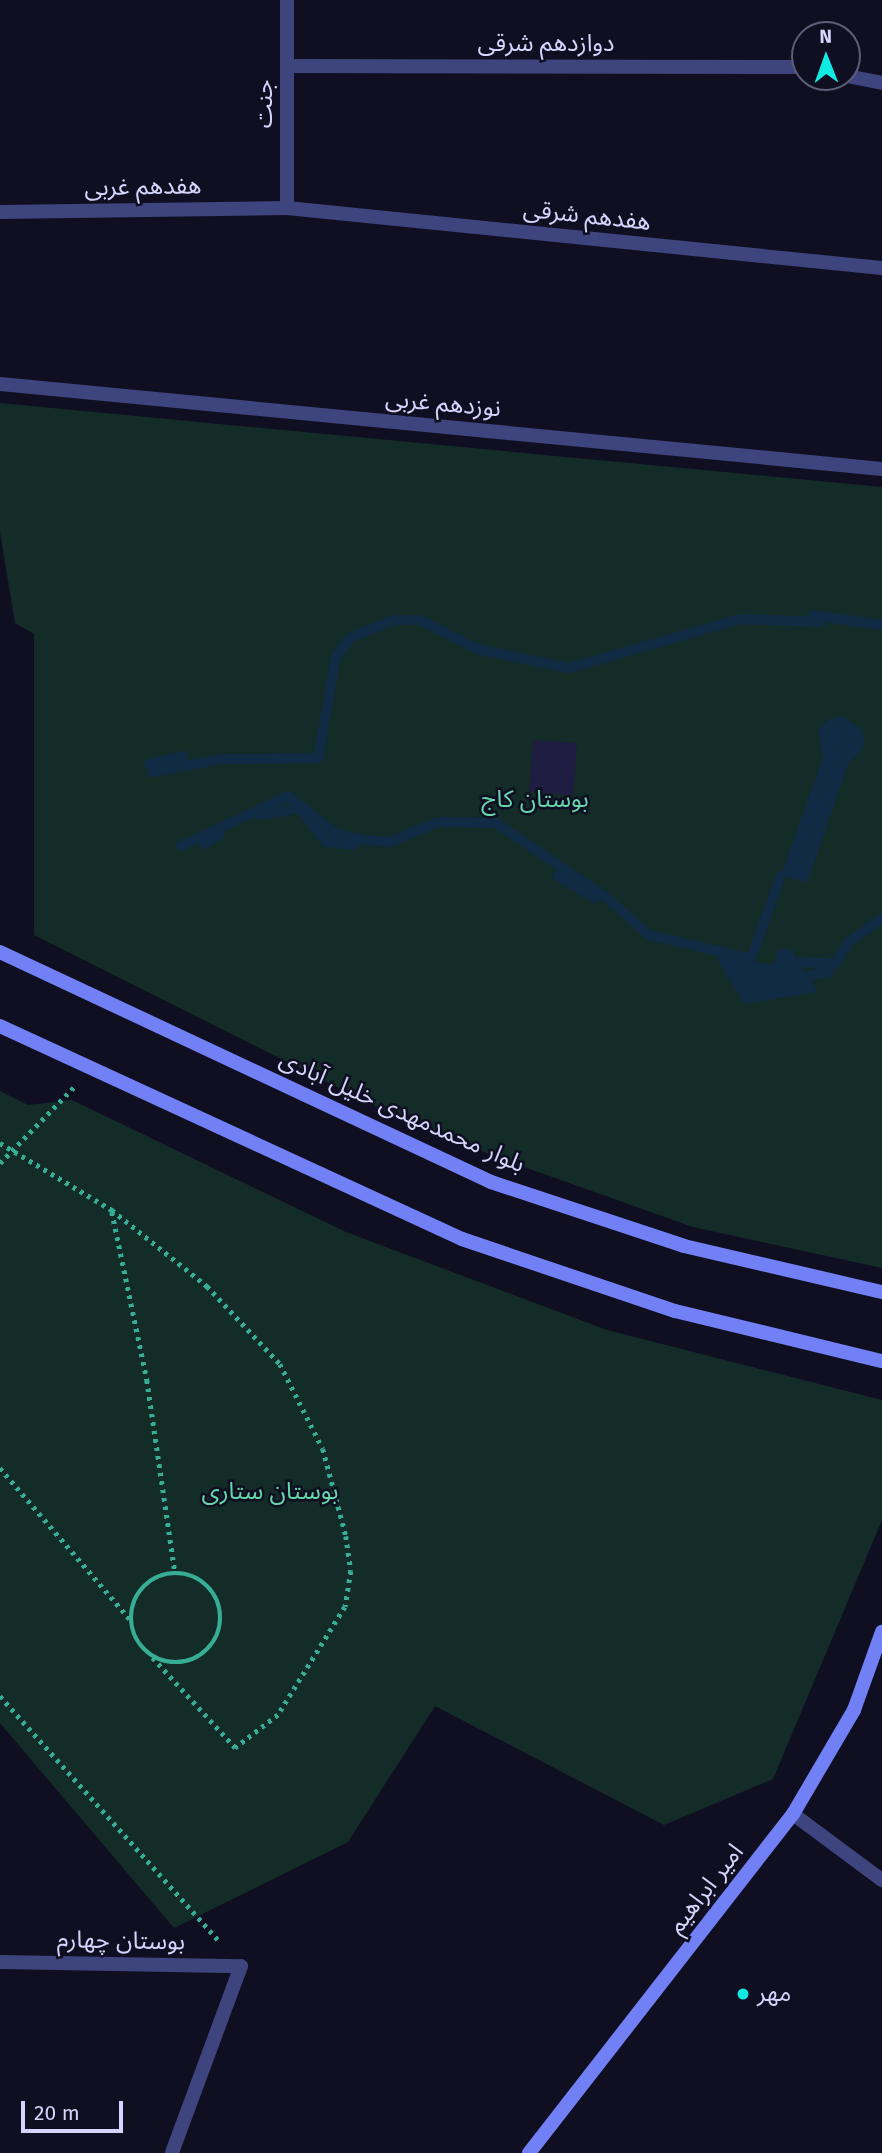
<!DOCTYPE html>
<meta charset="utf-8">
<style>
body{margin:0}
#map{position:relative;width:882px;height:2153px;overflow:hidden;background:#100f22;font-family:"Fira Sans","Noto Sans Arabic",sans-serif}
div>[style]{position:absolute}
.green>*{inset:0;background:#132c28}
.water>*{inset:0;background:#112b45}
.stream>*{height:10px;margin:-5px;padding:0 5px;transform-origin:5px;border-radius:5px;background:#112b45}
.building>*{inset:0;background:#1f1d42;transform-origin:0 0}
.path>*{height:4.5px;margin-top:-2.25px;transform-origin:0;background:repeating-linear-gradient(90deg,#37ad96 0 3.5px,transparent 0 8.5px)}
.path>.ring{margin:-2.25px;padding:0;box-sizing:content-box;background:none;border:4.5px solid #37ad96;border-radius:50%}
.minor>*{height:14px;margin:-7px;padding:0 7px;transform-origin:7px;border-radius:7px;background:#3e447e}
.tertiary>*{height:14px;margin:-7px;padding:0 7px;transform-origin:7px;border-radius:7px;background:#3e447e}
.secondary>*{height:14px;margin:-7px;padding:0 7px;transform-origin:7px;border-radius:7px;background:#7180f5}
.dots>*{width:19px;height:19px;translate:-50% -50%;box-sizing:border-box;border:4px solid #100f22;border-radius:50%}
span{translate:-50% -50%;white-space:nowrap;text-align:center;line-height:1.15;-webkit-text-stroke:5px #100f22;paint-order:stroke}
.street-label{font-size:24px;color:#d4d4fc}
.park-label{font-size:24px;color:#65d7ab}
.poi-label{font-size:24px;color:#d4d4fc}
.left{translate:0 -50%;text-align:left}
.north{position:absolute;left:791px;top:21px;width:70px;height:70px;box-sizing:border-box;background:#100f22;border:2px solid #5e5e79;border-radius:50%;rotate:359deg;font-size:19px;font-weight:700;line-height:28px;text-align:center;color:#d4d4fc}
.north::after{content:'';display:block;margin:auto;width:24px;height:32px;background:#10ece4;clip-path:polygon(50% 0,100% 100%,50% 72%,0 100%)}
.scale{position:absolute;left:21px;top:2101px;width:102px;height:32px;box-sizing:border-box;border:4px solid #d4d4fc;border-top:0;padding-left:9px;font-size:21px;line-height:24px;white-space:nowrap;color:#d4d4fc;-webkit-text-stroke:5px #100f22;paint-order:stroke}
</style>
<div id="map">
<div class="green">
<i style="clip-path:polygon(0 403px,882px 487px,882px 1268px,693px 1227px,499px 1158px,397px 1117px,34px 935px,34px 634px,15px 623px,0 532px)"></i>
<i style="clip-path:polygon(0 1091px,28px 1105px,72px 1100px,346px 1232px,607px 1330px,882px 1400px,882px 1520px,773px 1779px,664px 1825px,435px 1706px,348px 1842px,174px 1928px,0 1723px)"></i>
</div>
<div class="water">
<i style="clip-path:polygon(844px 717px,863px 731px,864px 747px,848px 764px,807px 883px,781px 875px,823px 757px,818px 731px,829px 719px)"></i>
<i style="clip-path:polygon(778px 949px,791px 949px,818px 992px,744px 1004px,716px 957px,774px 965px)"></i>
</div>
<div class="stream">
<i style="left:813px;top:615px;width:70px;rotate:8.2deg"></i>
<i style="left:149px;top:764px;width:35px;rotate:-13deg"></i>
<i style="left:153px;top:772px;width:69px;rotate:-10.8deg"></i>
<i style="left:221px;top:759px;width:97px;rotate:-0.6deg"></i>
<i style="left:318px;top:758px;width:103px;rotate:-79.9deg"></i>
<i style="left:336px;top:657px;width:24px;rotate:-54deg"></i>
<i style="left:350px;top:638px;width:47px;rotate:-22.7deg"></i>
<i style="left:393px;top:620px;width:27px"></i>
<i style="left:420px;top:620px;width:64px;rotate:27deg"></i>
<i style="left:477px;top:649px;width:94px;rotate:11.7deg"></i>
<i style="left:569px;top:668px;width:178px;rotate:-16deg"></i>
<i style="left:740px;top:619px;width:80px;rotate:2.1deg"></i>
<i style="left:260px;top:815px;width:41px;rotate:-9.9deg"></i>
<i style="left:300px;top:808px;width:43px;rotate:52.6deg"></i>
<i style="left:326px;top:842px;width:28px;rotate:6deg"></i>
<i style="left:366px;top:840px;width:24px;rotate:5deg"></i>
<i style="left:390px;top:842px;width:53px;rotate:-22.2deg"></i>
<i style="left:439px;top:822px;width:57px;rotate:1deg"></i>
<i style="left:496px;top:823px;width:134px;rotate:34deg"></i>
<i style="left:607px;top:898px;width:56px;rotate:41.4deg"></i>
<i style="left:649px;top:935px;width:105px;rotate:13.2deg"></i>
<i style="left:751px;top:959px;width:89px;rotate:-70.3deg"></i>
<i style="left:205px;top:844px;width:18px;rotate:-34deg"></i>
<i style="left:181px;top:846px;width:118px;rotate:-25deg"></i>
<i style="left:288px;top:796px;width:59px;rotate:38.8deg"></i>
<i style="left:334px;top:833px;width:27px;rotate:13deg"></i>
<i style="left:558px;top:876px;width:43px;rotate:30.7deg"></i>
<i style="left:801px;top:962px;width:34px;rotate:3deg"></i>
<i style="left:835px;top:964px;width:26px;rotate:-58deg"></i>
<i style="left:849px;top:942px;width:41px;rotate:-36deg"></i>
<i style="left:810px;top:975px;width:19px;rotate:-9deg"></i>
</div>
<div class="building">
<i style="left:533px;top:740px;width:44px;height:52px;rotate:4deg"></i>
</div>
<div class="path">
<i style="left:0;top:1143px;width:131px;rotate:30.9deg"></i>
<i style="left:112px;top:1210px;width:122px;rotate:38.7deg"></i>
<i style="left:207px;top:1286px;width:107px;rotate:46.9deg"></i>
<i style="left:280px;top:1364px;width:95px;rotate:63.2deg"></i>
<i style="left:323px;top:1449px;width:90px;rotate:75.2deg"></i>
<i style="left:346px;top:1536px;width:35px;rotate:82deg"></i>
<i style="left:351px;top:1571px;width:36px;rotate:99deg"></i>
<i style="left:345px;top:1607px;width:127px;rotate:121.8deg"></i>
<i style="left:278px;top:1715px;width:54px;rotate:142.5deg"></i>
<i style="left:235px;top:1748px;width:127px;rotate:-132.5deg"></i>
<i style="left:0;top:1163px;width:107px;rotate:-45.8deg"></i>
<i style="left:112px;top:1212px;width:172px;rotate:78.2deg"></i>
<i style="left:147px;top:1380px;width:195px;rotate:81.7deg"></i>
<i style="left:0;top:1468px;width:199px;rotate:49.3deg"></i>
<i class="ring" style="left:131px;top:1573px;width:85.5px;height:85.5px"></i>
<i style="left:0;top:1696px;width:329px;rotate:48.2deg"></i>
</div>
<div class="minor">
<i style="left:287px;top:66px;width:518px;rotate:0.11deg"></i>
<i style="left:847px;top:76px;width:36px;rotate:11deg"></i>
<i style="left:0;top:212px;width:287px;rotate:-0.8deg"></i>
<i style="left:287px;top:208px;width:598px;rotate:5.76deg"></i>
<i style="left:0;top:384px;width:886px;rotate:5.5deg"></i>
<i style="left:793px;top:1814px;width:111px;rotate:36.6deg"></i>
<i style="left:0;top:1962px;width:241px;rotate:1deg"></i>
<i style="left:241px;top:1966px;width:199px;rotate:110.3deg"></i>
</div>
<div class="tertiary">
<i style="left:287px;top:208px;width:208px;rotate:-90deg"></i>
</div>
<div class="secondary">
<i style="left:0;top:952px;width:542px;rotate:25.1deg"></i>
<i style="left:491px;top:1182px;width:203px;rotate:18.3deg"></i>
<i style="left:684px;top:1246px;width:203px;rotate:13.1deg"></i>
<i style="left:0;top:1026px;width:509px;rotate:24.75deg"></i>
<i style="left:462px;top:1239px;width:225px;rotate:18.7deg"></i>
<i style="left:675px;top:1311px;width:213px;rotate:13.6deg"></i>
<i style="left:529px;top:2153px;width:430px;rotate:-52.1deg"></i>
<i style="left:793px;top:1814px;width:121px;rotate:-59.6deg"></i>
<i style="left:854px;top:1710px;width:83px;rotate:-70.3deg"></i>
</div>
<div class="dots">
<i style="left:743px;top:1994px;background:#10ece4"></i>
</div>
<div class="street-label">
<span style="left:546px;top:44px">دوازدهم شرقی</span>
<span style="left:265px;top:104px;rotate:-90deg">جنت</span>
<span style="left:143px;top:187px;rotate:-1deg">هفدهم غربی</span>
<span style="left:587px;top:216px;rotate:6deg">هفدهم شرقی</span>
<span style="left:443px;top:404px;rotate:5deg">نوزدهم غربی</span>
<span style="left:402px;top:1112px;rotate:24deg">بلوار محمدمهدی خلیل آبادی</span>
<span style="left:706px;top:1889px;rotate:-52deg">امیر ابراهیم</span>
<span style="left:121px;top:1941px;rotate:1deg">بوستان چهارم</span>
</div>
<div class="park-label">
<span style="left:535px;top:800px">بوستان کاج</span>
<span style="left:270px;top:1492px">بوستان ستاری</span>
</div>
<div class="poi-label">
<span class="left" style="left:757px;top:1994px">مهر</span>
</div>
<div class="north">N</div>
<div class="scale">20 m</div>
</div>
